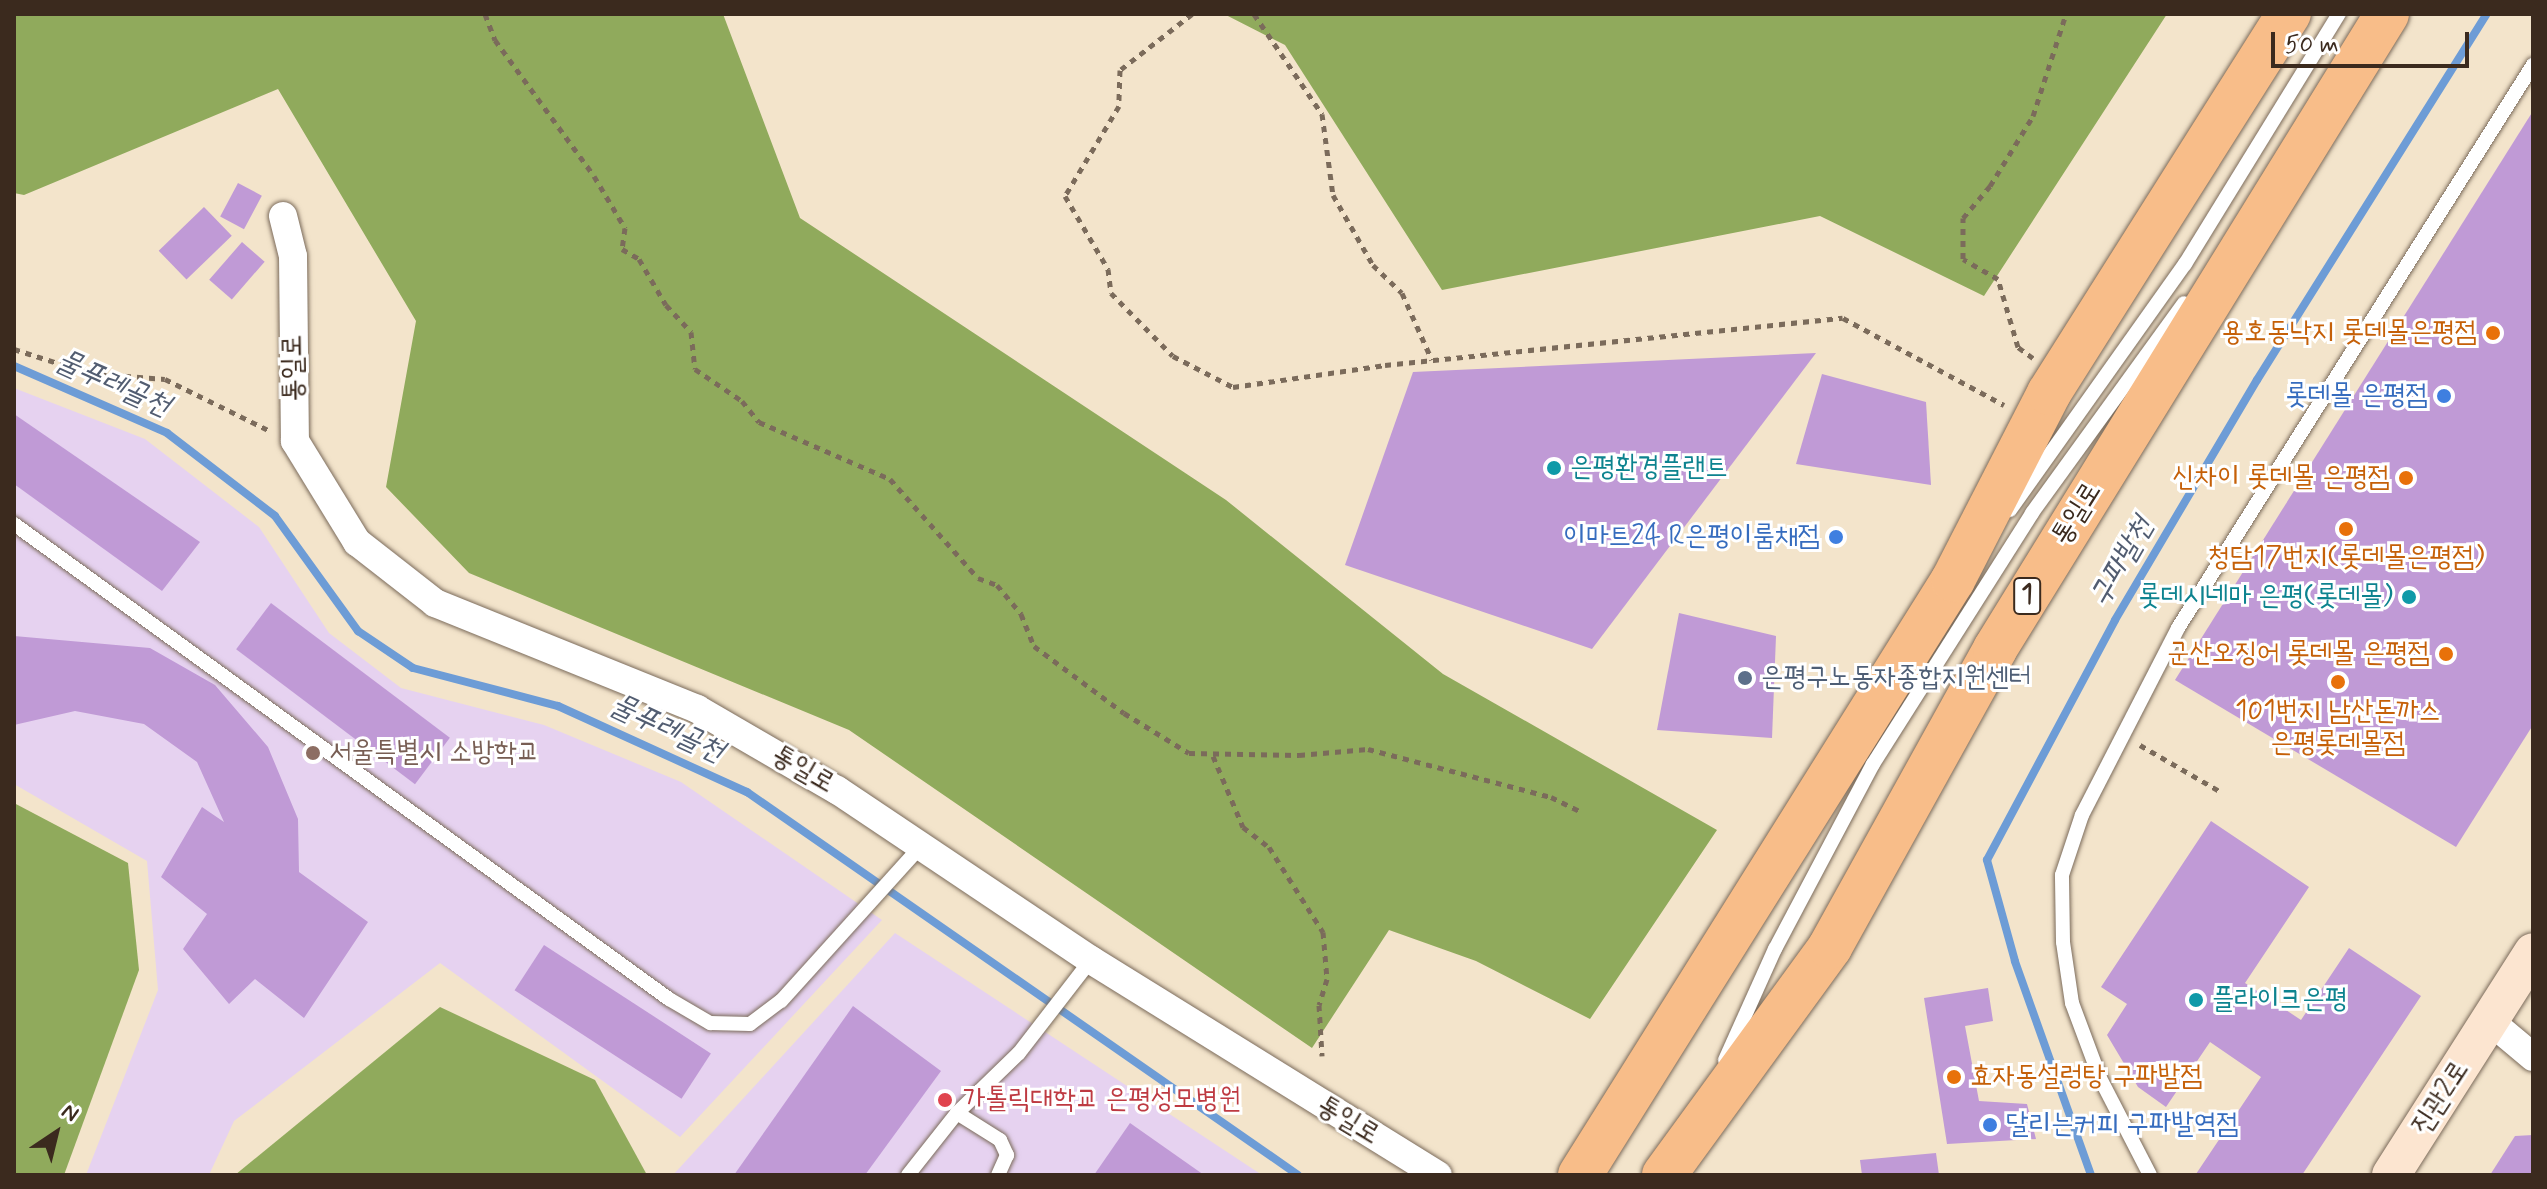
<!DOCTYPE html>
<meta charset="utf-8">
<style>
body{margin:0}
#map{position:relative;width:2547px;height:1189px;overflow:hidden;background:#f3e4cb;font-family:Mynerve,"Poor Story",sans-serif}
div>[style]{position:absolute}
.built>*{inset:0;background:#e6d2f0}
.forest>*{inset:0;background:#90aa5c}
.stream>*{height:8px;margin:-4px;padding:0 4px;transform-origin:4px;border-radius:4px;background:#6d9cd6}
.building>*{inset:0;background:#c09ad6;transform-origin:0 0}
.path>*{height:5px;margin-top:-2.5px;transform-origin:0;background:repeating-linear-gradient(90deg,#7b6b5b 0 6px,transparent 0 12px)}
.roads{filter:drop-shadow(0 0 2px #7b6b5b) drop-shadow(0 0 2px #7b6b5b)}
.lane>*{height:14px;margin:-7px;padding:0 7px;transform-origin:7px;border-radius:7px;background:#fff}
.street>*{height:28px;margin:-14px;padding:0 14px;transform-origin:14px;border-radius:14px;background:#fff}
.secondary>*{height:38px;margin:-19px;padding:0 19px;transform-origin:19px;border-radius:19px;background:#fce5d0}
.primary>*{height:44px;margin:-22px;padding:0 22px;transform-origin:22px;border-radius:22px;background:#f8bd89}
.dots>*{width:22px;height:22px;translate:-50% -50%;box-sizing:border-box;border:4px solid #fff;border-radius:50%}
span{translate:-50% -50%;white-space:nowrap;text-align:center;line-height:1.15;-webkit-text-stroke:6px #fff;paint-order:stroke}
.shield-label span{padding:2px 6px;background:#fff;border:2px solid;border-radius:6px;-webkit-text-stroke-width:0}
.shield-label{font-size:26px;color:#3b2a1e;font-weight:700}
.food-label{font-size:28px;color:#c56008}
.right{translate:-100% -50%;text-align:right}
.left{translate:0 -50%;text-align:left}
.street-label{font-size:28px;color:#3b2a1e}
.shop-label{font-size:28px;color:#366cbe}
.culture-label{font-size:28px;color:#0d838f}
.service-label{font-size:28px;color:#4e5e75}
.education-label{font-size:28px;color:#785e54}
.health-label{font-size:28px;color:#be3a42}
.water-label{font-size:30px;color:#525d71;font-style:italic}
.frame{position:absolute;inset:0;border:16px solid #3b2a1e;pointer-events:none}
.north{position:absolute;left:16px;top:1093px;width:80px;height:80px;-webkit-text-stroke:6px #fff;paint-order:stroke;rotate:35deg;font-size:22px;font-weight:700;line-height:32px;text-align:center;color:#3b2a1e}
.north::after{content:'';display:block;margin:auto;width:28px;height:36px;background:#3b2a1e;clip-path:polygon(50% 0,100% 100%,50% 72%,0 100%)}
.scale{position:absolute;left:2271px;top:32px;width:198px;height:36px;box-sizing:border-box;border:4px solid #3b2a1e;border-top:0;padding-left:10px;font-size:24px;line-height:28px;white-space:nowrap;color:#3b2a1e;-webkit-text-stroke:6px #fff;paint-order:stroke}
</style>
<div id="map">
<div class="built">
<i style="clip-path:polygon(14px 388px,145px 439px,259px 527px,329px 633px,401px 688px,544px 725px,681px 782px,882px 920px,680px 1137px,440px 963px,234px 1121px,209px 1175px,86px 1175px,158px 990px,147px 861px,14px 784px)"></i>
<i style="clip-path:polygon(895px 933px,1262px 1175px,673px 1175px)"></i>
</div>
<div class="forest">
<i style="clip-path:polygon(14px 14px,723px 14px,800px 218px,1226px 500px,1443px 674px,1717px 830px,1590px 1019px,1476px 961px,1389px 930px,1312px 1048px,849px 730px,469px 573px,386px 487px,416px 321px,278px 89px,24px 195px,14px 193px)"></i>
<i style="clip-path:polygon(1224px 14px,2167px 14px,1984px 296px,1820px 216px,1442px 290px,1285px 45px)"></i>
<i style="clip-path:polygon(14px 803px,128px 863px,139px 970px,64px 1175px,14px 1175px)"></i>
<i style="clip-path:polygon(440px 1007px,595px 1080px,647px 1175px,235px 1175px)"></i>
</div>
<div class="stream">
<i style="left:14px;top:366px;width:167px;rotate:23.6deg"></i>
<i style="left:167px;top:433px;width:136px;rotate:37.5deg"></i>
<i style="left:275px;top:516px;width:142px;rotate:54.2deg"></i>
<i style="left:358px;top:631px;width:66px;rotate:33.9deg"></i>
<i style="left:413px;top:668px;width:150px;rotate:14.7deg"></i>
<i style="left:558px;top:706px;width:208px;rotate:24.5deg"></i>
<i style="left:747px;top:792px;width:671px;rotate:34.8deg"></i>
<i style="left:2091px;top:1175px;width:227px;rotate:-109.6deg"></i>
<i style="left:2015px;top:961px;width:105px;rotate:-105.5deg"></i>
<i style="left:1987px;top:860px;width:272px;rotate:-61.9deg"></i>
<i style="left:2115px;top:620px;width:279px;rotate:-59.4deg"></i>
<i style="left:2257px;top:380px;width:432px;rotate:-57.9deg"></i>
</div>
<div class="building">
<i style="clip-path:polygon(2533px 111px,2533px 725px,2456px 847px,2175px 680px)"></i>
<i style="left:238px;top:183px;width:27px;height:38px;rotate:28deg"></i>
<i style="left:204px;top:207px;width:40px;height:63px;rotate:46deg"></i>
<i style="left:242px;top:242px;width:30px;height:50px;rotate:41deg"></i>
<i style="clip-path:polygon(1816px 353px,1592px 649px,1345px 565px,1413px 372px)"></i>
<i style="clip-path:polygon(1822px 374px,1926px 402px,1931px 485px,1796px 464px)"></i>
<i style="clip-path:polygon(14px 414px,200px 542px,162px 591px,14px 484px)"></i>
<i style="left:271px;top:603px;width:224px;height:58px;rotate:37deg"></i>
<i style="clip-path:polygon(1679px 613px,1776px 636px,1772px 738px,1657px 730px)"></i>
<i style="clip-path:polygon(14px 636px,150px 648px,215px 685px,268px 747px,298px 819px,299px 872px,368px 922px,304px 1018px,255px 979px,229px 1004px,183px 949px,207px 914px,161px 877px,202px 807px,224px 822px,197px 762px,144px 724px,75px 711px,14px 725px)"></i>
<i style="clip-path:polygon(2211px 821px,2309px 887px,2245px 983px,2301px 1020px,2349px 948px,2421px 996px,2302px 1175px,2196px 1174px,2261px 1077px,2210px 1042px,2166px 1107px,2138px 1087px,2107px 1035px,2127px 1004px,2101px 987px)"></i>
<i style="left:544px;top:945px;width:199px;height:54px;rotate:33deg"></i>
<i style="clip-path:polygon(1988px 988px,1993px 1021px,1965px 1026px,1979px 1101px,2027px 1104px,2036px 1139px,1947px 1144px,1924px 998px)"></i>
<i style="clip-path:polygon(853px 1006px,941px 1071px,865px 1175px,734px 1175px)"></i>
<i style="clip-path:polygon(1130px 1123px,1204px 1175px,1094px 1175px)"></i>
<i style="clip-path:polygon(2533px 1135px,2533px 1175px,2490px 1175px,2515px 1136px)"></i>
<i style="clip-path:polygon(1936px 1153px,1939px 1175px,1862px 1175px,1860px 1160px)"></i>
</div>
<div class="path">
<i style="left:485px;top:14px;width:28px;rotate:69deg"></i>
<i style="left:495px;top:40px;width:168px;rotate:53.9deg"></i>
<i style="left:594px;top:176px;width:61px;rotate:59.2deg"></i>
<i style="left:625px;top:228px;width:21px;rotate:98deg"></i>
<i style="left:622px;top:249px;width:20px;rotate:30deg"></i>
<i style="left:639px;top:259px;width:53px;rotate:59.6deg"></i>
<i style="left:666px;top:305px;width:37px;rotate:47deg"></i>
<i style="left:691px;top:332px;width:37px;rotate:84deg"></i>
<i style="left:695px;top:369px;width:57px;rotate:34.2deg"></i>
<i style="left:742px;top:401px;width:27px;rotate:51deg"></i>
<i style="left:759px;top:422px;width:143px;rotate:23.5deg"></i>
<i style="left:890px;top:479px;width:132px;rotate:48.4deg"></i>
<i style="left:978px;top:578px;width:20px;rotate:20deg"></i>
<i style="left:997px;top:585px;width:38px;rotate:50deg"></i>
<i style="left:1021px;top:614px;width:35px;rotate:68deg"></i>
<i style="left:1034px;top:646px;width:112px;rotate:36.7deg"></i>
<i style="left:1124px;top:713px;width:76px;rotate:31.6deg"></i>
<i style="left:1189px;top:753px;width:110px;rotate:1deg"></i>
<i style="left:1299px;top:755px;width:69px;rotate:-5deg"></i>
<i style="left:1368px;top:749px;width:189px;rotate:14.7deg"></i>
<i style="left:1551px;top:797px;width:34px;rotate:26deg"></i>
<i style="left:1192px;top:14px;width:91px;rotate:142.1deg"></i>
<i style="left:1120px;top:70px;width:36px;rotate:92deg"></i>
<i style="left:1119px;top:106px;width:105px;rotate:121deg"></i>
<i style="left:1065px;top:196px;width:85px;rotate:59.5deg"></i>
<i style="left:1108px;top:269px;width:24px;rotate:83deg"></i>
<i style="left:1111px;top:293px;width:88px;rotate:45.5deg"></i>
<i style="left:1173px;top:356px;width:68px;rotate:27.3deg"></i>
<i style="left:1233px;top:387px;width:154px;rotate:-8.2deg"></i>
<i style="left:1385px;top:365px;width:460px;rotate:-5.9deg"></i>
<i style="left:1843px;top:318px;width:183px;rotate:28.4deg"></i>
<i style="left:1254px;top:14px;width:121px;rotate:55.8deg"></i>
<i style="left:1322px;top:114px;width:82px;rotate:82.3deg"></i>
<i style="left:1333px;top:195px;width:81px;rotate:60.3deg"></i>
<i style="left:1373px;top:265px;width:40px;rotate:44deg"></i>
<i style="left:1402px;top:293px;width:73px;rotate:65.9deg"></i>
<i style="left:14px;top:349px;width:79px;rotate:17.7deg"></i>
<i style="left:89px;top:373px;width:76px;rotate:4.5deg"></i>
<i style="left:165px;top:379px;width:115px;rotate:26.3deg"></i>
<i style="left:2033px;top:358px;width:19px;rotate:-144deg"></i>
<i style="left:2018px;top:347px;width:71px;rotate:-106.4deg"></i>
<i style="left:1998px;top:279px;width:40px;rotate:-150.3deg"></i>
<i style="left:1963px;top:259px;width:41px;rotate:-90deg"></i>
<i style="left:1963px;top:218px;width:42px;rotate:-49.8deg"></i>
<i style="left:1990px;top:186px;width:82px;rotate:-58.4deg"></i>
<i style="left:2033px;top:116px;width:107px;rotate:-72.1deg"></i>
<i style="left:2140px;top:745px;width:94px;rotate:30.1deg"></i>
<i style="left:1213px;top:756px;width:77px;rotate:67.1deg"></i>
<i style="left:1243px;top:827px;width:33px;rotate:38deg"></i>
<i style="left:1269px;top:847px;width:101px;rotate:57.6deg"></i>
<i style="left:1323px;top:932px;width:47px;rotate:85.1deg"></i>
<i style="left:1327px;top:979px;width:27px;rotate:107deg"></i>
<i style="left:1319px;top:1005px;width:51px;rotate:86.6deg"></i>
</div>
<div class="roads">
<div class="lane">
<i style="left:2010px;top:510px;width:302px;rotate:-54.6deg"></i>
<i style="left:2185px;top:264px;width:294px;rotate:-58.4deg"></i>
<i style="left:14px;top:524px;width:809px;rotate:35.95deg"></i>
<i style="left:669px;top:999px;width:48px;rotate:30.3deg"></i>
<i style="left:710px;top:1023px;width:40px;rotate:1.4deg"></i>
<i style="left:750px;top:1024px;width:39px;rotate:-37deg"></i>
<i style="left:781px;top:1001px;width:210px;rotate:-47.9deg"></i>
<i style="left:1725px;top:1060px;width:122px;rotate:-65.8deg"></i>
<i style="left:1775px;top:949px;width:209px;rotate:-62.1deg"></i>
<i style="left:1873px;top:764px;width:297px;rotate:-57.6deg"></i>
<i style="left:2032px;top:513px;width:259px;rotate:-54.1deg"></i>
<i style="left:957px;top:1113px;width:51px;rotate:32.1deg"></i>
<i style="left:1000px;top:1140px;width:17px;rotate:65deg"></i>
<i style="left:1007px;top:1155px;width:22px;rotate:114deg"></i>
<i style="left:908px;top:1175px;width:79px;rotate:-51.7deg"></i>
<i style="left:957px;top:1113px;width:86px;rotate:-44.1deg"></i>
<i style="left:1019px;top:1053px;width:118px;rotate:-52.3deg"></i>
<i style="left:2150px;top:1175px;width:109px;rotate:-117.3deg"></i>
<i style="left:2100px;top:1078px;width:80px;rotate:-110.5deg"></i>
<i style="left:2072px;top:1003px;width:62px;rotate:-98.4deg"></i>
<i style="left:2063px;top:942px;width:67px;rotate:-90.9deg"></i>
<i style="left:2062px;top:875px;width:63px;rotate:-71.6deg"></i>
<i style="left:2082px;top:815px;width:210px;rotate:-62.8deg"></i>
<i style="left:2178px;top:628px;width:666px;rotate:-57.77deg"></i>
</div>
<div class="street">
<i style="left:283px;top:216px;width:41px;rotate:76deg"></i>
<i style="left:293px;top:256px;width:185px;rotate:89.4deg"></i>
<i style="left:295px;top:441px;width:119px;rotate:58.5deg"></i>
<i style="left:357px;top:542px;width:99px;rotate:38deg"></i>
<i style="left:435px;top:603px;width:283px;rotate:22deg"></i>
<i style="left:697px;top:709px;width:162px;rotate:30.1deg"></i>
<i style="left:837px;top:790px;width:306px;rotate:33.8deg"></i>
<i style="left:1091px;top:960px;width:408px;rotate:31.8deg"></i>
<i style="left:2490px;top:1021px;width:56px;rotate:39.9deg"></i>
</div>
<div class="secondary">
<i style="left:2391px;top:1175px;width:264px;rotate:-57.5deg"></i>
</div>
<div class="primary">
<i style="left:1580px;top:1175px;width:702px;rotate:-57.92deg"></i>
<i style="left:1953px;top:580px;width:210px;rotate:-62.8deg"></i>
<i style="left:2049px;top:393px;width:449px;rotate:-57.7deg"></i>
<i style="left:1664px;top:1175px;width:282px;rotate:-53.9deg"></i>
<i style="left:1830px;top:947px;width:341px;rotate:-61deg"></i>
<i style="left:1995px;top:649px;width:746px;rotate:-58.31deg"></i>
</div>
</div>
<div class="dots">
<i style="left:2493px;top:333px;background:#e8710a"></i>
<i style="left:2444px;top:396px;background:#3f7fe0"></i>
<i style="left:1554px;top:468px;background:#0f9aa8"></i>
<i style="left:2406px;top:478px;background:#e8710a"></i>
<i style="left:2346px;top:529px;background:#e8710a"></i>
<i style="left:1836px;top:537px;background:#3f7fe0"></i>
<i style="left:2409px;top:597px;background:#0f9aa8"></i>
<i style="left:2446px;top:654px;background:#e8710a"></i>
<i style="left:1745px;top:678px;background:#5c6f8a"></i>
<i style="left:2338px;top:682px;background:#e8710a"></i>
<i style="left:313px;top:753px;background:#8d6e63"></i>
<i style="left:2196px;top:1000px;background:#0f9aa8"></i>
<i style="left:1954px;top:1077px;background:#e8710a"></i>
<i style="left:945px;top:1100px;background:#e0444e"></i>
<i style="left:1990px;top:1125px;background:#3f7fe0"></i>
</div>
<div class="shield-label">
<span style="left:2027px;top:596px">1</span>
</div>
<div class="food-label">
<span class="right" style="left:2477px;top:333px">용호동낙지 롯데몰은평점</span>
<span class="right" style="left:2390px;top:478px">신차이 롯데몰 은평점</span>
<span style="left:2346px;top:558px">청담17번지(롯데몰은평점)</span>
<span class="right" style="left:2430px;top:654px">군산오징어 롯데몰 은평점</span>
<span style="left:2338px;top:728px">101번지 남산돈까스<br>은평롯데몰점</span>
<span class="left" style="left:1970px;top:1077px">효자동설렁탕 구파발점</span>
</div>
<div class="street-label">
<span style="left:294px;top:368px;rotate:-91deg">통일로</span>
<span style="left:2077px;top:514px;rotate:-58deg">통일로</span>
<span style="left:803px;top:770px;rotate:30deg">통일로</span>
<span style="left:2441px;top:1098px;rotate:-57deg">진관2로</span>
<span style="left:1348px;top:1121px;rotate:31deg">통일로</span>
</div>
<div class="shop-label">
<span class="right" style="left:2428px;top:396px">롯데몰 은평점</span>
<span class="right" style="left:1820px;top:537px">이마트24 R은평이룸채점</span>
<span class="left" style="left:2006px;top:1125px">달리는커피 구파발역점</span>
</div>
<div class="culture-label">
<span class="left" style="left:1570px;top:468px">은평환경플랜트</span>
<span class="right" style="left:2393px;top:597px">롯데시네마 은평(롯데몰)</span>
<span class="left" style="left:2212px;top:1000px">플라이크은평</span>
</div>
<div class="service-label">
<span class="left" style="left:1761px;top:678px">은평구노동자종합지원센터</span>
</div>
<div class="education-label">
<span class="left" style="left:329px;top:753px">서울특별시 소방학교</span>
</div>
<div class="health-label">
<span class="left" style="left:963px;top:1100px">가톨릭대학교 은평성모병원</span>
</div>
<div class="water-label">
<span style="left:113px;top:384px;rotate:24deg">물푸레골천</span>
<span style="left:2122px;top:562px;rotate:-60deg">구파발천</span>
<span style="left:667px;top:729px;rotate:25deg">물푸레골천</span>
</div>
<div class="frame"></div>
<div class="north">N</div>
<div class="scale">50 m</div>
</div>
